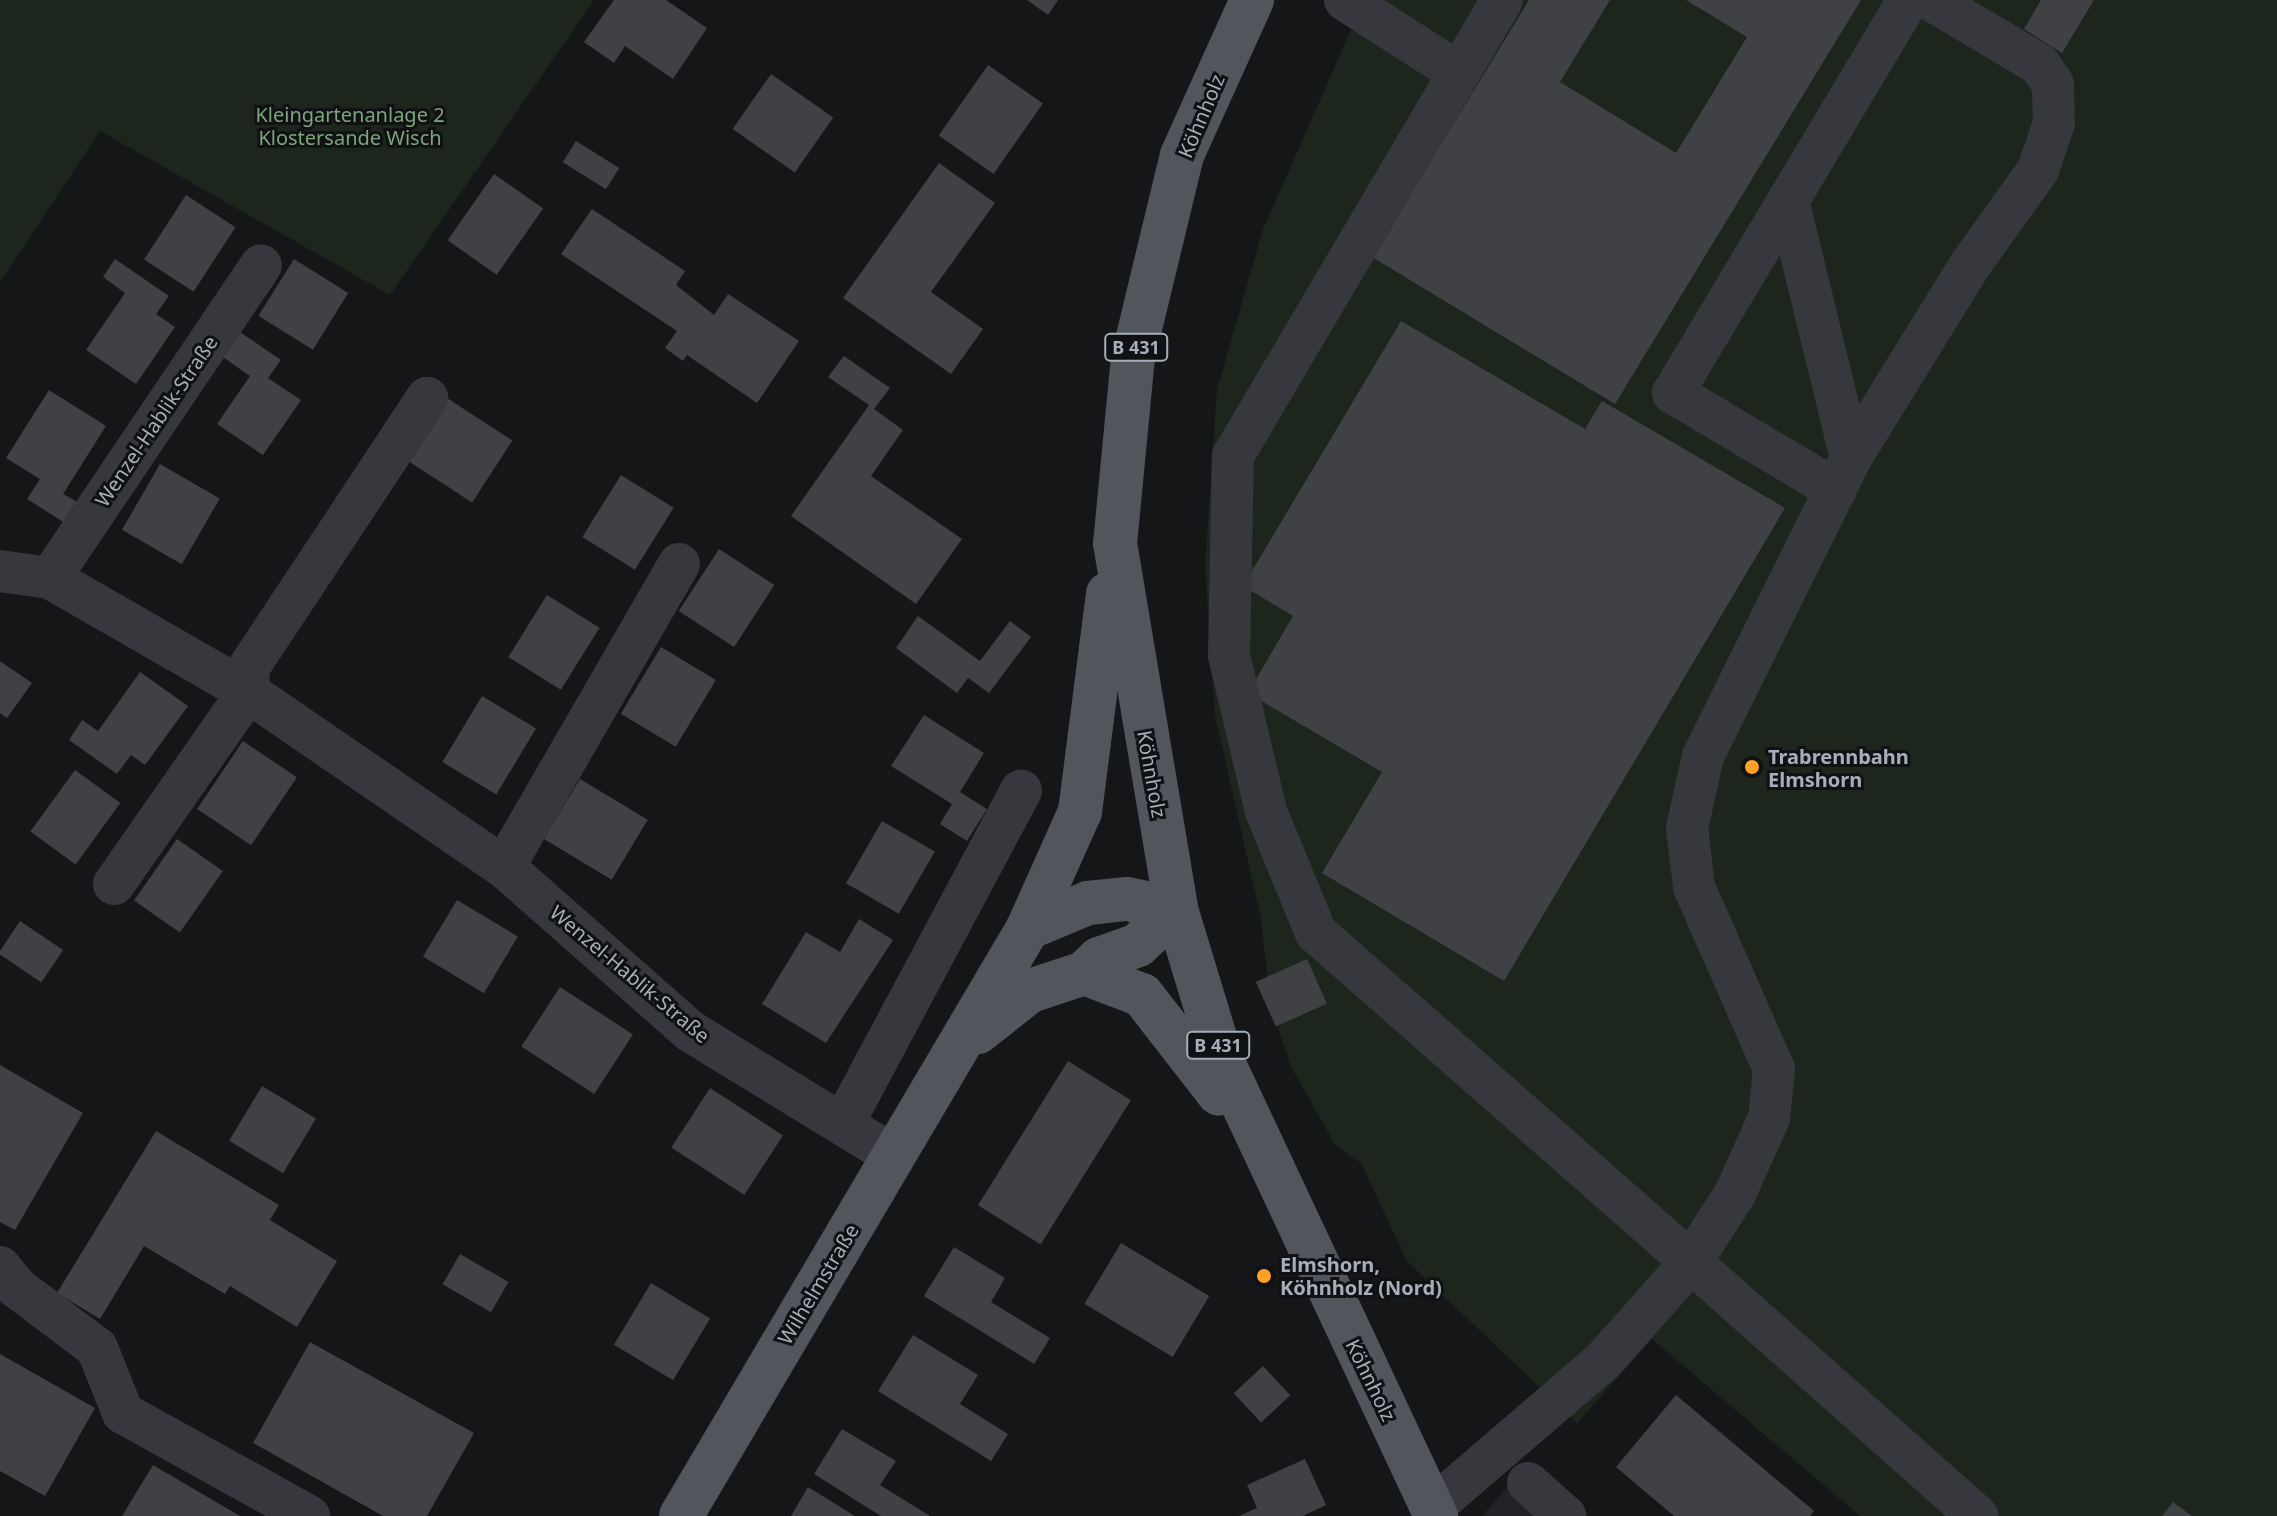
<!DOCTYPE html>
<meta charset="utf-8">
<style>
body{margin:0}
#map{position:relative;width:2277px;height:1516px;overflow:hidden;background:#151618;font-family:"Noto Sans",sans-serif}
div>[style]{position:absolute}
.built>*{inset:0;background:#212225}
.green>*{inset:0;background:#1d261d}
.building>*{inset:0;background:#3f4145;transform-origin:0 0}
.minor>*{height:42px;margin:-21px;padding:0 21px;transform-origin:21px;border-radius:21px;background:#36383d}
.major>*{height:44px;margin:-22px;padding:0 22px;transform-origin:22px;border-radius:22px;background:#52555c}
.dots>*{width:22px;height:22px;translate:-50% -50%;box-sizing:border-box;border:4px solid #101113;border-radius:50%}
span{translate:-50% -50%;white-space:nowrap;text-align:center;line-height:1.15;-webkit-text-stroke:6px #101113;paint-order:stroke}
.shield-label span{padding:2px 6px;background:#101113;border:2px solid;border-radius:6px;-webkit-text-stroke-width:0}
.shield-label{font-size:18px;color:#a6aeb9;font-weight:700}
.park-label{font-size:20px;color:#7da67b}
.street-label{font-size:20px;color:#a6aeb9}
.poi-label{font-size:20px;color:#a6aeb9;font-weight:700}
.left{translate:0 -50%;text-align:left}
</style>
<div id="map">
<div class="built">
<i style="clip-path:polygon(1510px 1484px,1545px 1516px,1482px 1516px)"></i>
</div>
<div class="green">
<i style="clip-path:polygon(0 0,594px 0,390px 295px,100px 131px,0 282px)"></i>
<i style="clip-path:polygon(1364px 0,2277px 0,2277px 1516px,1860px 1516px,1652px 1339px,1577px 1423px,1407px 1261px,1361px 1163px,1336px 1146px,1290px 1065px,1270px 1001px,1261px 918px,1215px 715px,1205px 566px,1217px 390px,1262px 232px)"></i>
</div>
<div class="building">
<i style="clip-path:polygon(614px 0,666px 0,707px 28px,673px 79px,625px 46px,614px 63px,584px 42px)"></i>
<i style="clip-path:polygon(1027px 0,1058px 0,1048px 15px)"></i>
<i style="clip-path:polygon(1529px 0,1610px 0,1560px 82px,1676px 153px,1747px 37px,1686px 0,1861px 0,1615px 404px,1372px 257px)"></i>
<i style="clip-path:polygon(2041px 0,2094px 0,2062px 53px,2024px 29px)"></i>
<i style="left:988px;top:65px;width:67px;height:86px;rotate:35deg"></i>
<i style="left:771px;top:74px;width:76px;height:67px;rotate:35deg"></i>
<i style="left:576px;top:141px;width:51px;height:25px;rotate:32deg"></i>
<i style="clip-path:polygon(939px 163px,995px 203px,931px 292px,983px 329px,951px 374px,843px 298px)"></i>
<i style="left:494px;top:174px;width:60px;height:81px;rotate:35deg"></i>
<i style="left:186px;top:195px;width:59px;height:77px;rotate:33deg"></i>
<i style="clip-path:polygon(592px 209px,685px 271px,676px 285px,714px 315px,728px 294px,799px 341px,757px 403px,687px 355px,683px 361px,665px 348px,677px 331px,561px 254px)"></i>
<i style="clip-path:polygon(115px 259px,169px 296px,156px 314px,175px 327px,136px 384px,86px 350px,125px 293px,103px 277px)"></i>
<i style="left:294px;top:259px;width:64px;height:67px;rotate:32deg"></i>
<i style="clip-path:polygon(1401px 321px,1585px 429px,1602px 401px,1785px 508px,1504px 981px,1322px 873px,1382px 772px,1248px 693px,1293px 616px,1243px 586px)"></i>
<i style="clip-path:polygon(234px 328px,281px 360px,268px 378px,301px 400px,263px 455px,217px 424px,250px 376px,217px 353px)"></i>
<i style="clip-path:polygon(844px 356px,890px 388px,874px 409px,903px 430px,871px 476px,962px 539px,916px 604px,791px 516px,869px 405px,828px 377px)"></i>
<i style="clip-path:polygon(49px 390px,106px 426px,63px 494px,81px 504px,68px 525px,27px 499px,40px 479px,6px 458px)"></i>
<i style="left:447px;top:398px;width:78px;height:74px;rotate:33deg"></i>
<i style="left:160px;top:464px;width:69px;height:76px;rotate:30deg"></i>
<i style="left:621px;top:475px;width:62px;height:73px;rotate:32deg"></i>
<i style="left:719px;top:549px;width:66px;height:74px;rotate:33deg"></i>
<i style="left:547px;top:595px;width:62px;height:73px;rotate:32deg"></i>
<i style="clip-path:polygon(918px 616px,980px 661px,1010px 621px,1031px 637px,989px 693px,968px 678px,957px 693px,896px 648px)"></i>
<i style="left:661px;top:647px;width:64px;height:78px;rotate:31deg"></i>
<i style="clip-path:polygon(0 661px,32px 683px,7px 718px,0 713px)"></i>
<i style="clip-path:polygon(140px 672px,188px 706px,145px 765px,131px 755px,117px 774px,69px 740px,82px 720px,98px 731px)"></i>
<i style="left:482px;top:696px;width:63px;height:77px;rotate:31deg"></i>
<i style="clip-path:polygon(924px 715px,984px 753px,960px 792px,987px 809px,967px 841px,940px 824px,952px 804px,891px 766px)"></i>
<i style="left:243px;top:741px;width:65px;height:82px;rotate:34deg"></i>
<i style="left:75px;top:770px;width:56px;height:76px;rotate:36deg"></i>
<i style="left:580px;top:779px;width:79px;height:70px;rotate:31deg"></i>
<i style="left:882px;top:821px;width:61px;height:72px;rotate:30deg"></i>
<i style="left:177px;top:839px;width:56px;height:75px;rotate:35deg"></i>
<i style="left:457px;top:900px;width:71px;height:66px;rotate:31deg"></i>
<i style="clip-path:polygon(859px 919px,893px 940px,826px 1043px,762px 1004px,806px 932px,840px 952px)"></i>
<i style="left:20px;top:921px;width:52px;height:39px;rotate:34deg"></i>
<i style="left:1307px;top:959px;width:49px;height:56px;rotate:66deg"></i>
<i style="left:560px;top:987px;width:87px;height:71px;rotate:33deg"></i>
<i style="left:1068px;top:1061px;width:74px;height:170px;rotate:32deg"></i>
<i style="clip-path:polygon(0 1065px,83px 1113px,15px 1230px,0 1222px)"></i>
<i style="left:262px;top:1086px;width:63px;height:64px;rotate:31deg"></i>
<i style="left:710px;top:1088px;width:87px;height:71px;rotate:33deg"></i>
<i style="clip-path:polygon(156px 1131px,279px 1205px,270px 1220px,337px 1261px,297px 1327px,230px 1286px,225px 1294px,144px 1246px,100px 1319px,57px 1293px)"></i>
<i style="left:1121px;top:1243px;width:103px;height:71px;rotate:31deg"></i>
<i style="clip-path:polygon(954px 1247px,1005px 1278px,991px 1302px,1050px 1338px,1034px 1364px,924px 1296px)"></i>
<i style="left:460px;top:1254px;width:56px;height:35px;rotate:30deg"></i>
<i style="left:651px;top:1283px;width:69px;height:72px;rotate:31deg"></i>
<i style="clip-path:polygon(913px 1335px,978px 1375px,960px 1404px,1008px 1434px,991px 1461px,878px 1391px)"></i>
<i style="clip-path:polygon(310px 1342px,474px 1433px,427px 1516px,383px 1516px,253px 1443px)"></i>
<i style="clip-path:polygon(0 1354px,95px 1408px,45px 1496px,0 1471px)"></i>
<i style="left:1263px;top:1366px;width:40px;height:40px;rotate:47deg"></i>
<i style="clip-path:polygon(1676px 1395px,1814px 1511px,1810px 1516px,1674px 1516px,1616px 1467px)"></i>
<i style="clip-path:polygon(842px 1429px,896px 1461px,880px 1485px,930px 1516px,881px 1516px,814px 1474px)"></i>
<i style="clip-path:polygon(1305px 1459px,1326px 1505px,1303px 1516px,1239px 1516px,1257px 1508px,1247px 1485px)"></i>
<i style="clip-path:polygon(153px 1465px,240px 1516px,122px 1516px)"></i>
<i style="clip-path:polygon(808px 1487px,855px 1516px,791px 1516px)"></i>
<i style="clip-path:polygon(2173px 1502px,2192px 1516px,2162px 1516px)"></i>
</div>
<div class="minor">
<i style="left:1345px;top:0;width:135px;rotate:32.6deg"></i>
<i style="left:1931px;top:0;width:126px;rotate:30.7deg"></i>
<i style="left:2039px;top:64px;width:24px;rotate:55deg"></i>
<i style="left:2053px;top:84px;width:39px;rotate:89deg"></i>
<i style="left:2054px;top:123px;width:50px;rotate:108.8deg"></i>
<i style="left:2038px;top:170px;width:117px;rotate:125.6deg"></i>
<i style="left:1970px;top:265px;width:227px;rotate:121.7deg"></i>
<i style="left:1851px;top:458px;width:333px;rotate:116.4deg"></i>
<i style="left:1703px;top:756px;width:74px;rotate:102.5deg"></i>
<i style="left:1687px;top:828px;width:59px;rotate:83.2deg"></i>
<i style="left:1694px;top:887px;width:199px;rotate:66.3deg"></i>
<i style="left:1774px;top:1069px;width:49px;rotate:95.8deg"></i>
<i style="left:1769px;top:1118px;width:83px;rotate:114.1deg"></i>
<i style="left:1735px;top:1194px;width:81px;rotate:122.9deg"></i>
<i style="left:1691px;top:1262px;width:383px;rotate:41.6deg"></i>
<i style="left:1788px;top:200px;width:266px;rotate:76.3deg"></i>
<i style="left:1836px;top:490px;width:190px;rotate:-149.2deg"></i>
<i style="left:1673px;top:393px;width:458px;rotate:-59.1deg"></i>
<i style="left:0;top:571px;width:50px;rotate:8deg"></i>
<i style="left:50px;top:578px;width:228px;rotate:29.9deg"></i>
<i style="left:248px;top:692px;width:310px;rotate:34.4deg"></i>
<i style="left:504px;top:867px;width:248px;rotate:41.4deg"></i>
<i style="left:690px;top:1031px;width:239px;rotate:31.5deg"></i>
<i style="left:50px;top:578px;width:377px;rotate:-56deg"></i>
<i style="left:504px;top:867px;width:350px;rotate:-60deg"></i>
<i style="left:114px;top:884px;width:234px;rotate:-55.1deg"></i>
<i style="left:248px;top:692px;width:25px;rotate:-88deg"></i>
<i style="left:249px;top:667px;width:323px;rotate:-56.5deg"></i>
<i style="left:843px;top:1124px;width:378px;rotate:-61.9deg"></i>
<i style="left:0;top:1267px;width:26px;rotate:51deg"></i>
<i style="left:16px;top:1287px;width:101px;rotate:37deg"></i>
<i style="left:97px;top:1348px;width:70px;rotate:68.2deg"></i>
<i style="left:123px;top:1413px;width:213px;rotate:29deg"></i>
<i style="left:1528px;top:1483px;width:50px;rotate:41.7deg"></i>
<i style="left:1432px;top:1508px;width:227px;rotate:-40.7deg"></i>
<i style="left:1604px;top:1360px;width:131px;rotate:-48.4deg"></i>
<i style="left:1691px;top:1262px;width:499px;rotate:-138.7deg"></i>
<i style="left:1316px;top:933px;width:132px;rotate:-112.3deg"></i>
<i style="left:1266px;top:811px;width:159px;rotate:-103.4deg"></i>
<i style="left:1229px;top:656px;width:200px;rotate:-88.9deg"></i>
<i style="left:1233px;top:456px;width:529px;rotate:-59.46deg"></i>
</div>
<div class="major">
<i style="left:1252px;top:0;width:170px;rotate:114.3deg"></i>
<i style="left:1182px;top:155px;width:208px;rotate:103.6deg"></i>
<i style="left:1133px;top:357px;width:187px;rotate:95.5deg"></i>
<i style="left:1115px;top:543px;width:371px;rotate:80.5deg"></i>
<i style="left:1176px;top:909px;width:158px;rotate:73.1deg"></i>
<i style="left:1222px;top:1060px;width:504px;rotate:64.86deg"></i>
<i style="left:1028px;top:928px;width:65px;rotate:-22.6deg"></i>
<i style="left:1088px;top:903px;width:39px;rotate:-6deg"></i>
<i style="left:1127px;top:899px;width:50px;rotate:11.5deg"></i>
<i style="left:1084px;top:973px;width:62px;rotate:20.8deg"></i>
<i style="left:1142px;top:995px;width:125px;rotate:52.1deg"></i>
<i style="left:978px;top:1032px;width:66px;rotate:-38.3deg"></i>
<i style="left:1030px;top:991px;width:57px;rotate:-18.4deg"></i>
<i style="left:1084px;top:973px;width:21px;rotate:-43deg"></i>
<i style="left:1099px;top:959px;width:41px;rotate:-19.7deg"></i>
<i style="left:1138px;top:945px;width:52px;rotate:-43.5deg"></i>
<i style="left:681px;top:1516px;width:683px;rotate:-59.45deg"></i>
<i style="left:1028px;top:928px;width:127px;rotate:-65.9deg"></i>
<i style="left:1080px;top:812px;width:220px;rotate:-82.7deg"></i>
</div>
<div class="dots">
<i style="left:1752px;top:767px;background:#ffa126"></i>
<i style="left:1264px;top:1276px;background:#ffa126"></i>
</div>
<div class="shield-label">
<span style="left:1136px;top:347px">B 431</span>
<span style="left:1218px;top:1045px">B 431</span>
</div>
<div class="park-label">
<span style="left:350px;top:126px">Kleingartenanlage 2<br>Klostersande Wisch</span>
</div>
<div class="street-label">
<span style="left:1201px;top:116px;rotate:-67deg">Köhnholz</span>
<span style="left:156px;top:421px;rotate:-56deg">Wenzel-Hablik-Straße</span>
<span style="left:1152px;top:774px;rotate:80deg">Köhnholz</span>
<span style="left:630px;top:974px;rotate:40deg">Wenzel-Hablik-Straße</span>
<span style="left:818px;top:1284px;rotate:-59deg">Wilhelmstraße</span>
<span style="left:1371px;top:1380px;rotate:64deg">Köhnholz</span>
</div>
<div class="poi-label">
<span class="left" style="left:1768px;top:768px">Trabrennbahn<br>Elmshorn</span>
<span class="left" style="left:1280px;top:1276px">Elmshorn,<br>Köhnholz (Nord)</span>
</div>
</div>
